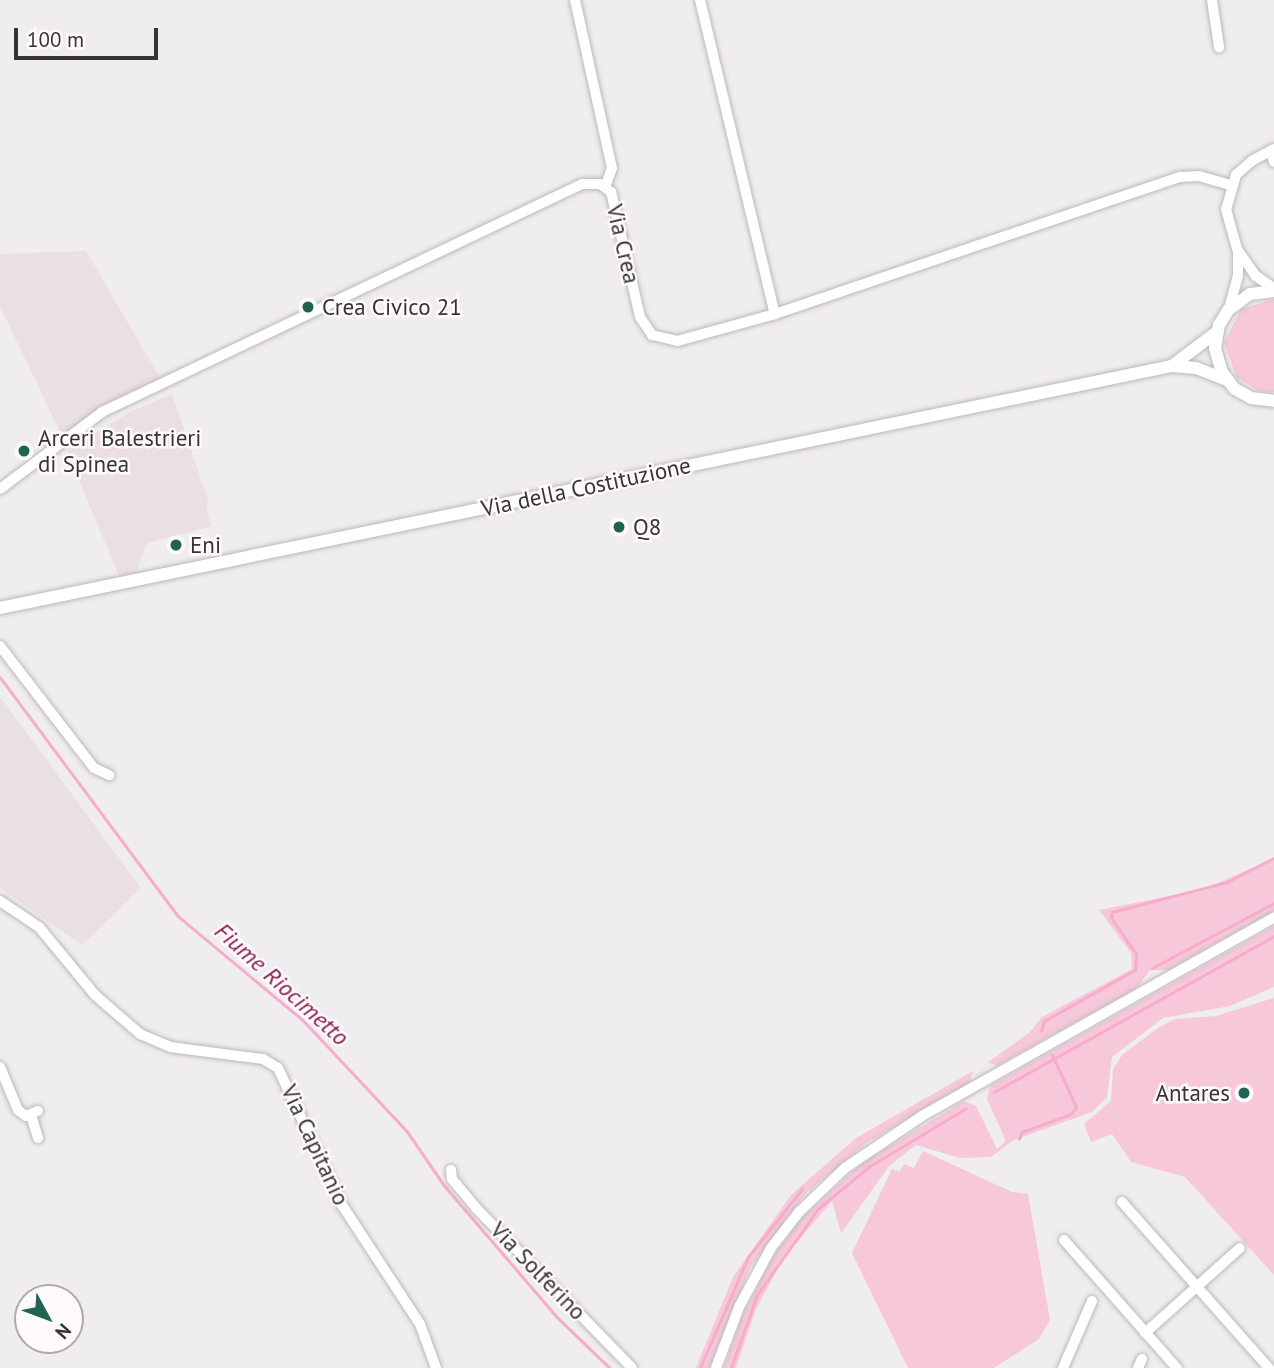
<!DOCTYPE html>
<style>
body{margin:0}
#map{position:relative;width:1274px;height:1368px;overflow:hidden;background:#f0edee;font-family:"PT Sans",sans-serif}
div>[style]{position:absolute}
.built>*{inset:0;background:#eadfe3}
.green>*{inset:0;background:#f6c8da}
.stream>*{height:2.5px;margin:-1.25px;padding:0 1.25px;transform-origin:1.25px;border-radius:1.25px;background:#f7accb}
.roads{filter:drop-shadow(0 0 2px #bcb9ba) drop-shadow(0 0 2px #bcb9ba)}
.minor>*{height:10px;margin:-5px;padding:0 5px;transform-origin:5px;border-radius:5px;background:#fff}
.major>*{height:12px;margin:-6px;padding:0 6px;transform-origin:6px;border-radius:6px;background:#fff}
.dots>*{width:19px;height:19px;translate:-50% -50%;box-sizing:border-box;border:4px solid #fefafb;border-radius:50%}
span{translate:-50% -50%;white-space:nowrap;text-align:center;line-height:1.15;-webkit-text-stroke:5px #fefafb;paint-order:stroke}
.street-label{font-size:23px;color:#363535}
.poi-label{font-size:23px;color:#363535}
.left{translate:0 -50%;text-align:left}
.right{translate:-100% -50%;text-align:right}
.water-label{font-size:24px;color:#881e56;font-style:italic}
.north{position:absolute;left:14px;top:1284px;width:70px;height:70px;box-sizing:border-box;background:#fefafb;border:2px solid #aeabac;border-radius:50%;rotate:131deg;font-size:19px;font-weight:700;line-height:28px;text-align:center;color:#363535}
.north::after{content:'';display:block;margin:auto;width:24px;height:32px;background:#216352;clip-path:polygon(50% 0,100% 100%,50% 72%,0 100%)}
.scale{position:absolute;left:14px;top:28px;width:144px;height:32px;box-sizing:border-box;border:4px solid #363535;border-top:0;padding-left:9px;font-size:21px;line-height:24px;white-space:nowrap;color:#363535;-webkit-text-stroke:5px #fefafb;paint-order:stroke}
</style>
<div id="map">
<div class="built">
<i style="clip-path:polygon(86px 251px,163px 383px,63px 438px,0 306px,0 254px)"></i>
<i style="clip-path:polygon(172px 394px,209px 503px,206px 505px,211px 526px,147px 543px,136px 573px,119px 576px,67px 451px,130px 412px)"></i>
<i style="clip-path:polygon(0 697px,141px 888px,82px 945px,0 888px)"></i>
</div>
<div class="green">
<i style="clip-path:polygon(1274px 299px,1274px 392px,1271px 392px,1259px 391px,1237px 378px,1224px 343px,1241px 309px)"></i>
<i style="clip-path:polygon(1274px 858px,1274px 911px,1168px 970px,1150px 970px,1136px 989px,998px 1065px,987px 1063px,1029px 1033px,1042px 1017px,1132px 969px,1131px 953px,1099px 910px,1204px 889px)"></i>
<i style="clip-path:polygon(1274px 926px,1274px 987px,1230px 1006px,1163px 1018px,1112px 1057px,1107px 1097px,1092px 1112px,1014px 1140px,991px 1157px,960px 1158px,916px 1145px,890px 1165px,841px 1233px,832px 1201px,783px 1259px,756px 1309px,736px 1368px,724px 1368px,741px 1319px,773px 1257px,799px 1221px,862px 1163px,964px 1101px,976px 1106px,997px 1149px,1006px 1141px,987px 1099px,990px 1086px)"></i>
<i style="clip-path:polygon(1274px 998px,1274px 1275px,1185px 1177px,1131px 1162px,1112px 1134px,1091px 1142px,1084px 1124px,1111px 1101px,1113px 1069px,1122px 1055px,1158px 1028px,1175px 1019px,1216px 1016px)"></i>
<i style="clip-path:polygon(973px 1071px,970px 1082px,865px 1144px,806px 1193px,750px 1268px,709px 1368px,696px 1368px,733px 1277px,791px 1195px,856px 1138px)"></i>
<i style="clip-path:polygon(923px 1151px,1012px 1192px,1028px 1194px,1050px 1320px,1039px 1339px,994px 1368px,908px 1368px,852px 1253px,892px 1169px,899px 1172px,904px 1164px,914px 1168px)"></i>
</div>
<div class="stream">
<i style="left:0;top:677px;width:298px;rotate:53.3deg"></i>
<i style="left:178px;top:916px;width:163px;rotate:39.8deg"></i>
<i style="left:303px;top:1020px;width:152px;rotate:46.9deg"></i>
<i style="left:407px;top:1131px;width:65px;rotate:55.6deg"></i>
<i style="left:444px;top:1185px;width:175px;rotate:49.4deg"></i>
<i style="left:558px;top:1318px;width:72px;rotate:43.9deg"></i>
<i style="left:1152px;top:968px;width:138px;rotate:-28deg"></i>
<i style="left:1041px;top:1031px;width:10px;rotate:-73deg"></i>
<i style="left:1044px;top:1021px;width:104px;rotate:-29.3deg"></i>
<i style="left:1135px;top:970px;width:16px;rotate:-86deg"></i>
<i style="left:1136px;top:954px;width:44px;rotate:-124.8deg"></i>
<i style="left:1111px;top:918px;width:6px;rotate:-81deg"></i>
<i style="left:1112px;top:912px;width:119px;rotate:-14.6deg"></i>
<i style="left:1227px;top:882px;width:53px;rotate:-27.1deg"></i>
<i style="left:994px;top:1092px;width:321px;rotate:-29.1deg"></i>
<i style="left:1019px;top:1139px;width:8px;rotate:-67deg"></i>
<i style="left:1022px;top:1132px;width:52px;rotate:-20.2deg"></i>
<i style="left:1071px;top:1114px;width:9px;rotate:-54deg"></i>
<i style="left:1076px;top:1107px;width:57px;rotate:-114.8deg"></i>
<i style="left:700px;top:1368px;width:121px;rotate:-66.6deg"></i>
<i style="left:748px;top:1257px;width:87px;rotate:-51.5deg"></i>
<i style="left:731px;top:1368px;width:77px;rotate:-70.4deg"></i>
<i style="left:757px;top:1295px;width:105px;rotate:-54.7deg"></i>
<i style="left:818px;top:1209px;width:67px;rotate:-39.6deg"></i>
<i style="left:870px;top:1166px;width:111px;rotate:-31deg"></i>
</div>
<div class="roads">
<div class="minor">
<i style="left:575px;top:0;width:172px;rotate:77.6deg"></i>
<i style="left:612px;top:168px;width:20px;rotate:110deg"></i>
<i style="left:700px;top:0;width:323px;rotate:76.6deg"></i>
<i style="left:1212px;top:0;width:48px;rotate:81.5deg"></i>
<i style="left:1274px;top:149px;width:24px;rotate:152deg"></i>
<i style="left:1253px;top:160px;width:23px;rotate:139deg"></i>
<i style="left:1236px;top:175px;width:35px;rotate:106deg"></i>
<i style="left:1226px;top:209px;width:41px;rotate:74.6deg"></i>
<i style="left:1237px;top:249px;width:33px;rotate:55deg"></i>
<i style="left:1256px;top:276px;width:22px;rotate:34deg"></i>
<i style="left:1271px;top:151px;width:11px;rotate:75deg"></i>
<i style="left:1229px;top:309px;width:34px;rotate:-75deg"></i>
<i style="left:1238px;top:276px;width:23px;rotate:-90deg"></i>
<i style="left:0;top:489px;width:128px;rotate:-37deg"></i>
<i style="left:102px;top:412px;width:531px;rotate:-25.41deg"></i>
<i style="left:582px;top:184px;width:18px"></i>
<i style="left:600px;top:184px;width:14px;rotate:36deg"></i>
<i style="left:611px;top:192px;width:128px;rotate:76.9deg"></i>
<i style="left:640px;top:317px;width:22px;rotate:56deg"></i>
<i style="left:652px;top:335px;width:26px;rotate:13deg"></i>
<i style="left:677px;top:341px;width:102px;rotate:-15.4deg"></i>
<i style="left:775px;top:314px;width:428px;rotate:-18.7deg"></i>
<i style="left:1180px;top:177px;width:19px;rotate:-3deg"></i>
<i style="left:1199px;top:176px;width:32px;rotate:16deg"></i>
<i style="left:0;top:646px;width:154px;rotate:52.4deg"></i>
<i style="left:94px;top:768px;width:17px;rotate:25deg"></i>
<i style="left:0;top:901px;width:47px;rotate:33.7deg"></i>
<i style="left:39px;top:927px;width:88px;rotate:50.5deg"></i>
<i style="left:95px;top:995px;width:60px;rotate:40.9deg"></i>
<i style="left:140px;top:1034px;width:33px;rotate:23deg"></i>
<i style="left:170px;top:1047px;width:94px;rotate:7.4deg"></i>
<i style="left:263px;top:1059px;width:17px;rotate:31deg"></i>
<i style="left:278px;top:1068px;width:151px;rotate:65deg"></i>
<i style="left:342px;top:1205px;width:142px;rotate:56.8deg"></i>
<i style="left:420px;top:1324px;width:47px;rotate:70deg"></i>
<i style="left:0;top:1067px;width:47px;rotate:67.3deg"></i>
<i style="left:18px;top:1110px;width:10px;rotate:37deg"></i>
<i style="left:26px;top:1116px;width:13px;rotate:-23deg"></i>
<i style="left:31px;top:1115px;width:24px;rotate:73deg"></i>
<i style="left:451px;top:1170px;width:9px;rotate:84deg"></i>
<i style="left:452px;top:1179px;width:38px;rotate:50deg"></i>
<i style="left:476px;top:1208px;width:223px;rotate:45.7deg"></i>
<i style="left:1122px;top:1202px;width:222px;rotate:48.5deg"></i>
<i style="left:1064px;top:1240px;width:171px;rotate:48.6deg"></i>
<i style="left:1145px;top:1333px;width:127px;rotate:-41.8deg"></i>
<i style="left:716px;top:1368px;width:65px;rotate:-69.3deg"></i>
<i style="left:739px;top:1307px;width:67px;rotate:-61.5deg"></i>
<i style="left:771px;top:1248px;width:46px;rotate:-52.1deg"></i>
<i style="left:799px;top:1212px;width:64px;rotate:-43.7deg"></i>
<i style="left:845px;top:1168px;width:93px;rotate:-34deg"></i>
<i style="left:922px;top:1116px;width:404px;rotate:-29.4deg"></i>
<i style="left:1063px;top:1368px;width:73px;rotate:-66.6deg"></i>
<i style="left:1138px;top:1368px;width:10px;rotate:-66deg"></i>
</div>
<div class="major">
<i style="left:1274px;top:291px;width:24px;rotate:173deg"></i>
<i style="left:1250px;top:294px;width:26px;rotate:144deg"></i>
<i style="left:1229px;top:309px;width:19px;rotate:122deg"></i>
<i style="left:1219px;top:325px;width:23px;rotate:100deg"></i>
<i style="left:1215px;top:348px;width:25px;rotate:74deg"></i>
<i style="left:1222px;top:372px;width:21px;rotate:53deg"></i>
<i style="left:1235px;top:389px;width:18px;rotate:29deg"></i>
<i style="left:1251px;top:398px;width:23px;rotate:7deg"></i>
<i style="left:1173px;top:365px;width:56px;rotate:-37.1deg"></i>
<i style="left:0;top:608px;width:1197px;rotate:-11.67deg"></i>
<i style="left:1172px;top:366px;width:24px;rotate:5deg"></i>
<i style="left:1196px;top:368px;width:33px;rotate:21deg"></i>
</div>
</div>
<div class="dots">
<i style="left:308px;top:307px;background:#216352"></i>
<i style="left:24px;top:451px;background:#216352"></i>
<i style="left:619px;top:527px;background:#216352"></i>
<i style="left:176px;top:545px;background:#216352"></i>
<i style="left:1244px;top:1093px;background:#216352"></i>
</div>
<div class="street-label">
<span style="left:623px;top:244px;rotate:77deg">Via Crea</span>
<span style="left:586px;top:487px;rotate:-12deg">Via della Costituzione</span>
<span style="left:315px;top:1145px;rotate:65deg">Via Capitanio</span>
<span style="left:538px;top:1271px;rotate:46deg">Via Solferino</span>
</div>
<div class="poi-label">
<span class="left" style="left:322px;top:307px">Crea Civico 21</span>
<span class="left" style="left:38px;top:451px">Arceri Balestrieri<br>di Spinea</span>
<span class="left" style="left:633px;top:527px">Q8</span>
<span class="left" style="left:190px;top:545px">Eni</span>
<span class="right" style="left:1230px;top:1093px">Antares</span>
</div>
<div class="water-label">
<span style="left:282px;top:984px;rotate:42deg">Fiume Riocimetto</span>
</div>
<div class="north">N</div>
<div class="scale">100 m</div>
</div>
